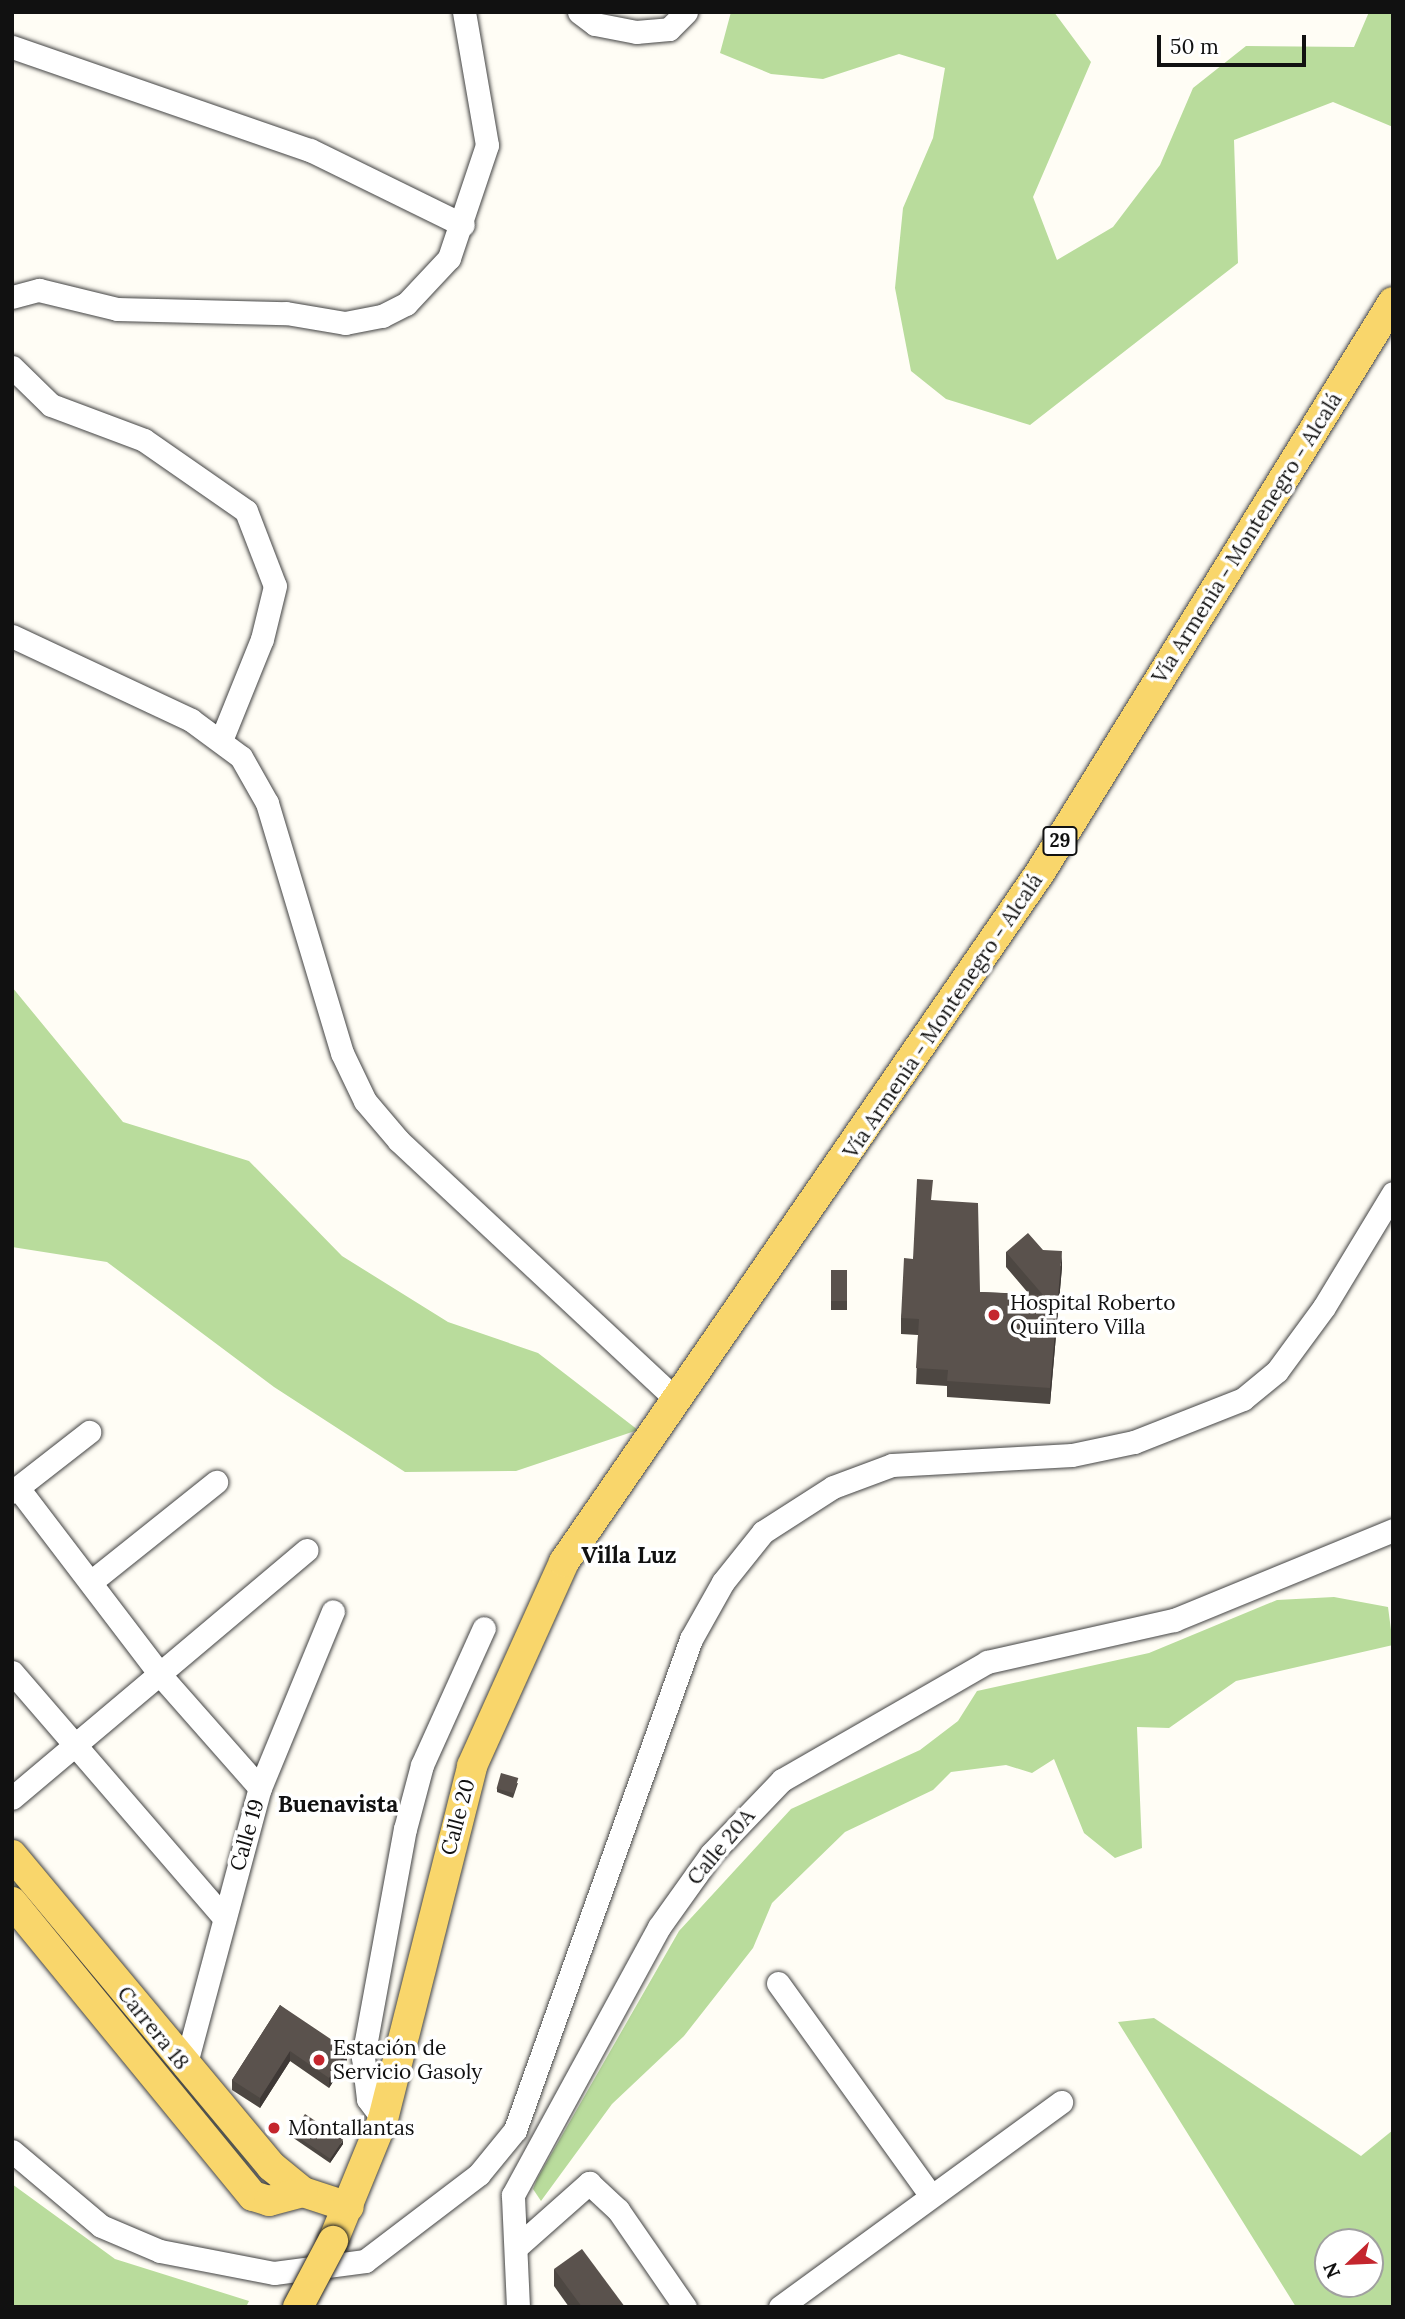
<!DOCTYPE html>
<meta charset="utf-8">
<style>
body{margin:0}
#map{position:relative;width:1405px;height:2319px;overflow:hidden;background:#fffdf5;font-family:Lora,serif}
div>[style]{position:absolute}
.green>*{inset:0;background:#d5ebbd;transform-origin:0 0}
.forest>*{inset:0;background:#b9dc9c}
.roads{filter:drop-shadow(0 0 2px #444) drop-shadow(0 0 2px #444)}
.minor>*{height:23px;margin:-11.5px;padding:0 11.5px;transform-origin:11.5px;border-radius:11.5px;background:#fff}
.major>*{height:30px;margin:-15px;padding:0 15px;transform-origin:15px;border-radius:15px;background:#f9d66b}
.bridges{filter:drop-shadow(0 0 2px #222) drop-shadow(0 0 2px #222)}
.major-bridge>*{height:30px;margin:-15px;padding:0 15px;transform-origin:15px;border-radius:15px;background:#f9d66b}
.wall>*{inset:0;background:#4d4742;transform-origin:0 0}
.shaded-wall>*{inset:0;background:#3f3936}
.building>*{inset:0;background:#5a524d;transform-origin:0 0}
.dots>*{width:19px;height:19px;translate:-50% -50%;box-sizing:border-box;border:4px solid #fff;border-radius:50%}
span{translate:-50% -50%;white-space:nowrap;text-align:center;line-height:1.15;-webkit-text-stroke:7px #fff;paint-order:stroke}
.shield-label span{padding:2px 5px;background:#fff;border:2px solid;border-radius:5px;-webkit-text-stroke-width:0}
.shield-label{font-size:19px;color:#111;font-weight:700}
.street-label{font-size:21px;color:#111}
.poi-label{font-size:21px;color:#111}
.left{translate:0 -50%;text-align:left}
.neighbourhood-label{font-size:23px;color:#111;font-weight:700}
.frame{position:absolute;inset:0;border:14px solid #111;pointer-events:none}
.north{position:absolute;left:1314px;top:2228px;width:70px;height:70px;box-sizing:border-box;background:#fff;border:2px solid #a0a0a0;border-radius:50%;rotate:247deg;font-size:19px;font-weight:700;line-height:28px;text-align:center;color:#111}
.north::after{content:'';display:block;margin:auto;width:24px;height:32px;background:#c4262e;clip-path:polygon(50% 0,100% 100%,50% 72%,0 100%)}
.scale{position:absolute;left:1157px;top:35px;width:149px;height:32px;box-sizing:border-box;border:4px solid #111;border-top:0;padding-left:9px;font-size:21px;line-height:24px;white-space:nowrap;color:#111;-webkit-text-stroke:5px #fff;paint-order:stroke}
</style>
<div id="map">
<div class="green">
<i style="left:12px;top:1874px;width:374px;height:10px;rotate:50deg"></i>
</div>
<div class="forest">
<i style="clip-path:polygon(731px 12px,1054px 12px,1091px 62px,1033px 197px,1057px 260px,1113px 227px,1160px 165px,1193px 88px,1246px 46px,1354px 47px,1369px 12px,1393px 12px,1393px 127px,1333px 102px,1234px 140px,1238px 263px,1030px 425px,946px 399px,911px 371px,895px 288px,903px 208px,933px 138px,945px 68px,899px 54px,823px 79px,771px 74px,720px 53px)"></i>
<i style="clip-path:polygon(12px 987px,123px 1122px,249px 1161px,342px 1256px,448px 1322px,538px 1353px,638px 1430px,516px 1471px,405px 1472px,274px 1387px,107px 1262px,12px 1247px)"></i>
<i style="clip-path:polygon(1334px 1597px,1388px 1607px,1393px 1645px,1236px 1681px,1169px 1728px,1137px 1727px,1142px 1848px,1115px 1858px,1084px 1833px,1054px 1759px,1032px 1773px,1006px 1765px,951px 1772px,933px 1790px,845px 1832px,772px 1903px,753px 1948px,684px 2036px,612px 2104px,541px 2201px,533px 2189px,537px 2179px,679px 1931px,791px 1809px,920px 1750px,958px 1721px,977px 1691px,1149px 1653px,1277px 1600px)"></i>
<i style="clip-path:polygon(evenodd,1154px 2018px,1361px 2156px,1393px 2130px,1393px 2307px,1296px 2307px,1118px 2022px,1154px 2018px,1370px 2242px,1370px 2284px,1328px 2284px,1328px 2242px,1370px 2242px)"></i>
<i style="clip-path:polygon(12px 2184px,115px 2259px,249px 2301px,246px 2307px,12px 2307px)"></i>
</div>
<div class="roads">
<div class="minor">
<i style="left:579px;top:12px;width:20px;rotate:37deg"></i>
<i style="left:595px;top:24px;width:42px;rotate:11deg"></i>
<i style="left:636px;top:32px;width:33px;rotate:-5deg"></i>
<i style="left:669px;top:29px;width:24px;rotate:-45deg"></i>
<i style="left:12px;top:47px;width:315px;rotate:19.1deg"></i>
<i style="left:310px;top:150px;width:170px;rotate:26.1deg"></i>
<i style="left:12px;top:297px;width:28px;rotate:-15deg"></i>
<i style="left:39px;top:290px;width:80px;rotate:13.7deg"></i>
<i style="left:117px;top:309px;width:169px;rotate:1.4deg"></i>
<i style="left:286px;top:313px;width:60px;rotate:9.6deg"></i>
<i style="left:345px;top:323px;width:38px;rotate:-11deg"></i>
<i style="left:382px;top:316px;width:27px;rotate:-27deg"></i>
<i style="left:406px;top:304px;width:63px;rotate:-46.9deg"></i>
<i style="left:449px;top:258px;width:119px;rotate:-71.4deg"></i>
<i style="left:487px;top:145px;width:135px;rotate:-99.8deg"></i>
<i style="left:12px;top:367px;width:54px;rotate:44.3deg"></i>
<i style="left:51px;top:405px;width:99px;rotate:20.6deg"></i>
<i style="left:144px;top:440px;width:124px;rotate:34.8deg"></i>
<i style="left:246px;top:511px;width:80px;rotate:68.9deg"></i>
<i style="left:275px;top:586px;width:55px;rotate:103.8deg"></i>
<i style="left:262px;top:639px;width:107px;rotate:112deg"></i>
<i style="left:12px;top:636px;width:198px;rotate:25.1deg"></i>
<i style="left:191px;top:720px;width:62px;rotate:36.5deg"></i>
<i style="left:241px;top:757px;width:53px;rotate:60.5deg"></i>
<i style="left:267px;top:803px;width:261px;rotate:73.3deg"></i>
<i style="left:342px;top:1053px;width:53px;rotate:64.4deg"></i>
<i style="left:365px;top:1101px;width:52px;rotate:49.6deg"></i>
<i style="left:399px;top:1141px;width:379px;rotate:43deg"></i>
<i style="left:18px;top:1488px;width:238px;rotate:52.7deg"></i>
<i style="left:162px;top:1677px;width:148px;rotate:48.6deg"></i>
<i style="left:12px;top:1492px;width:98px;rotate:-37.9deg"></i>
<i style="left:92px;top:1581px;width:159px;rotate:-38.6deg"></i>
<i style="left:12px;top:1672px;width:325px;rotate:49.2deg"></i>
<i style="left:12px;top:1798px;width:385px;rotate:-40.1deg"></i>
<i style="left:778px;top:1983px;width:259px;rotate:54.3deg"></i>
<i style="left:185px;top:2067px;width:289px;rotate:-75deg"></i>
<i style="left:260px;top:1788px;width:191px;rotate:-67.6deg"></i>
<i style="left:383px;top:2119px;width:25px;rotate:-127deg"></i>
<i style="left:368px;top:2099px;width:42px;rotate:-96.8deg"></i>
<i style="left:363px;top:2057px;width:232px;rotate:-79.6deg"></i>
<i style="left:405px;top:1829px;width:66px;rotate:-75.1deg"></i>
<i style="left:422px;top:1765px;width:150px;rotate:-65.7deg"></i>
<i style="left:12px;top:2151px;width:116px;rotate:40.1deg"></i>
<i style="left:101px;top:2226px;width:64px;rotate:23deg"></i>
<i style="left:160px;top:2251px;width:116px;rotate:10.9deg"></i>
<i style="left:274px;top:2273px;width:92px;rotate:-7.5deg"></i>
<i style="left:365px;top:2261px;width:143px;rotate:-37.3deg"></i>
<i style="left:479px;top:2174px;width:57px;rotate:-50.7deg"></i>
<i style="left:515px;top:2130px;width:522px;rotate:-70.28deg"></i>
<i style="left:691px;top:1639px;width:65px;rotate:-60.7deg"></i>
<i style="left:723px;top:1582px;width:64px;rotate:-51.3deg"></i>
<i style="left:763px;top:1532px;width:83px;rotate:-32.7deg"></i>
<i style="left:833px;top:1487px;width:63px;rotate:-20.4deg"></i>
<i style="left:892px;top:1465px;width:180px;rotate:-3.2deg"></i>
<i style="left:1072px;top:1455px;width:63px;rotate:-11.8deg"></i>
<i style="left:1134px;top:1442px;width:117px;rotate:-21.5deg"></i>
<i style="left:1243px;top:1399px;width:44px;rotate:-39.5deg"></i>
<i style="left:1277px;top:1371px;width:79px;rotate:-53.7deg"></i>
<i style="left:1324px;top:1307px;width:133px;rotate:-58.8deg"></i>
<i style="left:519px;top:2245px;width:94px;rotate:-41.5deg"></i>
<i style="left:589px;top:2183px;width:40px;rotate:43deg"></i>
<i style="left:618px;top:2210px;width:118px;rotate:55.4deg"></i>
<i style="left:518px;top:2307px;width:112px;rotate:-92.6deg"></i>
<i style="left:513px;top:2195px;width:305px;rotate:-61.4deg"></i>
<i style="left:659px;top:1927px;width:90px;rotate:-54.5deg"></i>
<i style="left:711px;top:1854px;width:103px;rotate:-46.2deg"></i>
<i style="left:782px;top:1780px;width:237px;rotate:-29.9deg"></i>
<i style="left:987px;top:1662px;width:192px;rotate:-12.7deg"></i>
<i style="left:1174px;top:1620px;width:237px;rotate:-22.3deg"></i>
<i style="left:780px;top:2307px;width:348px;rotate:-36.1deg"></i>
</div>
<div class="major">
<i style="left:12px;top:1855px;width:405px;rotate:50.2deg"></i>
<i style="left:271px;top:2166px;width:41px;rotate:39.1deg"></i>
<i style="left:303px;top:2192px;width:48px;rotate:18.1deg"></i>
<i style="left:12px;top:1902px;width:380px;rotate:50.7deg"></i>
<i style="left:253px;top:2196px;width:17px;rotate:17deg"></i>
<i style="left:269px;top:2201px;width:35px;rotate:-15deg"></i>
<i style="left:333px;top:2241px;width:132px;rotate:-67.7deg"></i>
<i style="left:383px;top:2119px;width:364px;rotate:-75.8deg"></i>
<i style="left:472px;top:1766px;width:224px;rotate:-65.7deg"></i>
<i style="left:564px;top:1562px;width:840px;rotate:-55.38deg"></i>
<i style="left:1041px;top:871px;width:669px;rotate:-58.26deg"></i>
</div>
</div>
<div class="bridges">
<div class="major-bridge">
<i style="left:298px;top:2307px;width:75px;rotate:-62.1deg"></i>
</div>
</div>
<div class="wall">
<i style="clip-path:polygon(932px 1200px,980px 1292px,1029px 1294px,1006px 1267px,1006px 1252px,1043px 1250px,1062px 1267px,1050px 1404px,947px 1397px,947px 1386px,916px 1384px,918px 1335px,901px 1334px,901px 1318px,913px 1259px)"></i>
<i style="left:831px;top:1270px;width:16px;height:40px"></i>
<i style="clip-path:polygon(518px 1783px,513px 1798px,497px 1792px,497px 1788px)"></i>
<i style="clip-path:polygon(280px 2005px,347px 2060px,329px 2088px,290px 2061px,260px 2108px,232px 2090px,232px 2080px)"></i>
<i style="clip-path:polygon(292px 2133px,343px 2144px,330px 2163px,292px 2137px)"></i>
<i style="clip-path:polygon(554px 2269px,625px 2307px,569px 2307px,554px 2286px)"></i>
</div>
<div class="shaded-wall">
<i style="clip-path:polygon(1062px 1251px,1062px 1267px,1050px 1404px,1050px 1388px)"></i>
<i style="clip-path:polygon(347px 2050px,347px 2060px,329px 2088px,329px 2078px)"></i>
<i style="clip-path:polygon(290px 2051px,290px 2061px,260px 2108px,260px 2098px)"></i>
<i style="clip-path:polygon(343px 2140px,343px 2144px,330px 2163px,330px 2159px)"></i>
</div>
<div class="building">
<i style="clip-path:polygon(917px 1179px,933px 1180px,931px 1200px,978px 1203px,980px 1292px,1043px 1295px,1006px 1252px,1028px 1233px,1043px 1250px,1062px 1251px,1050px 1388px,947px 1381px,948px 1370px,916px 1368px,919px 1319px,901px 1318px,904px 1258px,913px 1259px)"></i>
<i style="left:831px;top:1270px;width:16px;height:31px"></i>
<i style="left:501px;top:1773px;width:18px;height:16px;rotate:16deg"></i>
<i style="clip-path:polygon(280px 2005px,347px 2050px,329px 2078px,290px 2051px,260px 2098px,232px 2080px)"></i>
<i style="left:305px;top:2114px;width:46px;height:23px;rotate:34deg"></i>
<i style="clip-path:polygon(582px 2249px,625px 2307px,582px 2307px,554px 2269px)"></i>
</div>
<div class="dots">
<i style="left:994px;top:1315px;background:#c4262e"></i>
<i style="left:319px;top:2060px;background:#c4262e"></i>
<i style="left:274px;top:2128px;background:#c4262e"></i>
</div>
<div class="shield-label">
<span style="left:1060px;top:841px">29</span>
</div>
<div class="street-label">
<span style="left:1247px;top:538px;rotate:-58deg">Vía Armenia - Montenegro - Alcalá</span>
<span style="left:943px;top:1016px;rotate:-56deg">Vía Armenia - Montenegro - Alcalá</span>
<span style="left:458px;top:1817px;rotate:-75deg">Calle 20</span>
<span style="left:247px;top:1835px;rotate:-74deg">Calle 19</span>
<span style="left:721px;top:1847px;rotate:-50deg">Calle 20A</span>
<span style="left:153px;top:2028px;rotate:51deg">Carrera 18</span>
</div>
<div class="poi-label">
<span class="left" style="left:1010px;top:1315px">Hospital Roberto<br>Quintero Villa</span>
<span class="left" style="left:333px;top:2060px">Estación de<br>Servicio Gasoly</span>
<span class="left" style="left:288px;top:2128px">Montallantas</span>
</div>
<div class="neighbourhood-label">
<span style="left:629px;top:1555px">Villa Luz</span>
<span style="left:338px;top:1804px">Buenavista</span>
</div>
<div class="frame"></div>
<div class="north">N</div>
<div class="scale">50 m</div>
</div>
